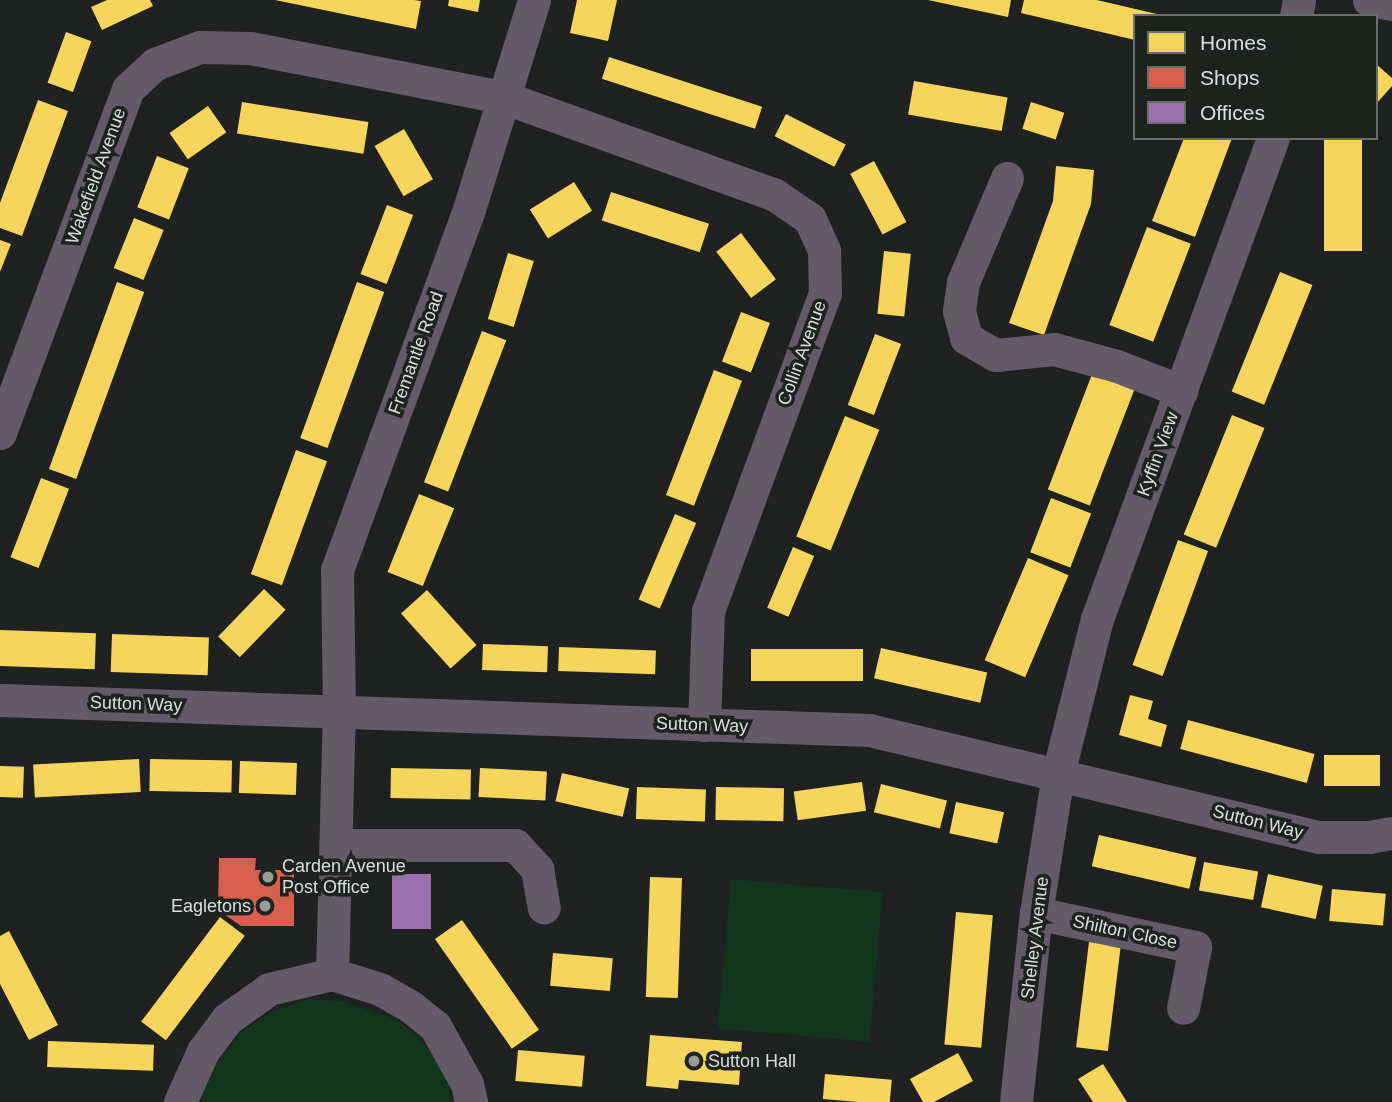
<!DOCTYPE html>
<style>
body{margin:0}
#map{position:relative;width:1392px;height:1102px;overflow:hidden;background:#202221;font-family:Helvetica,sans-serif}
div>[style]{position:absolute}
.green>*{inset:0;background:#11361c;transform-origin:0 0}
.homes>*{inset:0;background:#f6d55c;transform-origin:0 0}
.shops>*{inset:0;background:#d6604d}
.offices>*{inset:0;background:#9970ab;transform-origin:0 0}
.minor>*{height:33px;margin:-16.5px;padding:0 16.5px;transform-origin:16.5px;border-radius:16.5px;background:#635b67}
.dots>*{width:19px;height:19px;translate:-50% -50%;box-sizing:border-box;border:4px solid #1f2320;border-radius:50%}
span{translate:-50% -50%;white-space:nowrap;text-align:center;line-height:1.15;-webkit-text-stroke:7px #1f2320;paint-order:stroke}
.street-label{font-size:18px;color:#dbdedc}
.poi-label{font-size:18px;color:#dbdedc}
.left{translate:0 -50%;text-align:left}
.right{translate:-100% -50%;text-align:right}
.legend{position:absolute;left:1133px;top:14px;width:245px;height:126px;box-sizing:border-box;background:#1f2320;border:2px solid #6a6e6b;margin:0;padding:9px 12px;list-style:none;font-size:21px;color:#dbdedc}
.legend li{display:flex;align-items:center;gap:14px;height:35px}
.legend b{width:35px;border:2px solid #6a6e6b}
</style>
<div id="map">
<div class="green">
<i style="left:731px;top:879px;width:152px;height:150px;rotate:5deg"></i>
<i style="clip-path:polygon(308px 999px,341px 1001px,395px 1019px,420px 1039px,443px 1065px,450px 1087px,449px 1102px,204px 1102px,201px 1096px,208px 1075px,243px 1031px,272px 1012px)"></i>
</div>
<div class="homes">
<i style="clip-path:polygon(107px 0,150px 0,153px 6px,102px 30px,91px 7px)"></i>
<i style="clip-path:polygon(275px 0,414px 0,421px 1px,416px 29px)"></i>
<i style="clip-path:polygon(449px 0,480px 0,478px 12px,448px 6px)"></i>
<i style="clip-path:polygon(577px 0,617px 0,608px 41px,570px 33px)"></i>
<i style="clip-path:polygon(928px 0,1011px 0,1008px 17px)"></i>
<i style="clip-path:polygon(1024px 0,1097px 0,1161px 15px,1135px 16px,1135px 40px,1021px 13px)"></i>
<i style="left:66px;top:32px;width:27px;height:54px;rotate:20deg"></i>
<i style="left:609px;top:57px;width:161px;height:23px;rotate:18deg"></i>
<i style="clip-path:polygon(1376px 64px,1392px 78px,1392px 86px,1376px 104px)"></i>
<i style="left:914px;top:81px;width:95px;height:34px;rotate:10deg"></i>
<i style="clip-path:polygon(38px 100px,68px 111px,22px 236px,0 228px,0 203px)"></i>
<i style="left:242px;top:102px;width:128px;height:32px;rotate:9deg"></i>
<i style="left:1031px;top:102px;width:35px;height:28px;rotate:18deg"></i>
<i style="left:208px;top:106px;width:32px;height:47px;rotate:55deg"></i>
<i style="left:786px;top:114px;width:67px;height:25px;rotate:27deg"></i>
<i style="left:404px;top:129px;width:58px;height:34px;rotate:60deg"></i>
<i style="clip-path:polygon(1184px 138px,1232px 138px,1195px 237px,1152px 221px)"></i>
<i style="left:1324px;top:138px;width:38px;height:113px"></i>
<i style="left:157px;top:156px;width:34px;height:55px;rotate:21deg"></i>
<i style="left:874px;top:161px;width:69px;height:27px;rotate:62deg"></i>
<i style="clip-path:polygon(1056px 166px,1094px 170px,1091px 204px,1044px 335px,1009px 323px,1053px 201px)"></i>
<i style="left:574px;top:182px;width:34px;height:52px;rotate:58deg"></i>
<i style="left:611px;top:192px;width:103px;height:30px;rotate:18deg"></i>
<i style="left:387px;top:205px;width:28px;height:74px;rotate:21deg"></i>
<i style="left:134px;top:218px;width:32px;height:54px;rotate:22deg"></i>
<i style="left:1147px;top:227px;width:47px;height:105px;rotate:21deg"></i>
<i style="left:741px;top:233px;width:58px;height:31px;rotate:53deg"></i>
<i style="clip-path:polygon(0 240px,11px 244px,0 272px)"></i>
<i style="left:884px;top:251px;width:27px;height:63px;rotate:6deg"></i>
<i style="left:508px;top:253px;width:27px;height:69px;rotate:17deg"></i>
<i style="left:1280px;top:272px;width:35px;height:129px;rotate:22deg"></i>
<i style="left:117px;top:282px;width:29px;height:199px;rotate:20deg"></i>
<i style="left:357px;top:282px;width:29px;height:166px;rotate:20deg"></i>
<i style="left:741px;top:312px;width:31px;height:53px;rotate:21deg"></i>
<i style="left:482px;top:331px;width:26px;height:162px;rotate:21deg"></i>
<i style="left:875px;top:334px;width:28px;height:76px;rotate:21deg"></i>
<i style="left:1094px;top:369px;width:45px;height:129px;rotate:21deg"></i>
<i style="left:714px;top:370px;width:30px;height:134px;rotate:21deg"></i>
<i style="left:1232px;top:415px;width:35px;height:129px;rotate:22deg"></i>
<i style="left:845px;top:416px;width:37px;height:130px;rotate:22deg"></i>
<i style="left:296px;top:450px;width:33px;height:132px;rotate:20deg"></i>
<i style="left:41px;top:478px;width:30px;height:85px;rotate:21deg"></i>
<i style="left:419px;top:494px;width:38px;height:84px;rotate:22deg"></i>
<i style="left:1051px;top:498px;width:43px;height:58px;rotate:21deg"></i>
<i style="left:675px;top:514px;width:23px;height:93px;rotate:23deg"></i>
<i style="left:1178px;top:540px;width:32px;height:133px;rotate:20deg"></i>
<i style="left:793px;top:547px;width:23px;height:66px;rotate:23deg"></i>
<i style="left:1028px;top:558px;width:44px;height:111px;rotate:23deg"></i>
<i style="left:264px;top:589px;width:30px;height:66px;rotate:44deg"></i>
<i style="left:427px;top:590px;width:74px;height:35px;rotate:48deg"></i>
<i style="left:0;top:630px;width:96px;height:36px;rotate:2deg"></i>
<i style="left:112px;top:634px;width:97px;height:38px;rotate:2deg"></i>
<i style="left:483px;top:644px;width:65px;height:26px;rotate:2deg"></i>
<i style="left:559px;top:647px;width:97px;height:24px;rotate:2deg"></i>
<i style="left:881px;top:648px;width:109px;height:31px;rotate:13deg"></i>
<i style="left:751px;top:649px;width:112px;height:32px"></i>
<i style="clip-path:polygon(1130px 695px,1153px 701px,1148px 719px,1167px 725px,1161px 747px,1119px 735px)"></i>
<i style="left:1188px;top:720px;width:131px;height:30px;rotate:15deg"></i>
<i style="left:1324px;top:755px;width:56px;height:31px"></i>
<i style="left:139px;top:759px;width:33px;height:106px;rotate:87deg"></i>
<i style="left:150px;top:759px;width:82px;height:32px;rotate:1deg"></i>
<i style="left:240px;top:761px;width:57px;height:32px;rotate:2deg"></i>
<i style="left:0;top:766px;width:24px;height:31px;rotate:2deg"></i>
<i style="left:391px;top:768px;width:80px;height:30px;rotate:1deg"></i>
<i style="left:480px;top:768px;width:67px;height:29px;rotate:3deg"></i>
<i style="left:562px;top:773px;width:69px;height:29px;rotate:13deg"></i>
<i style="left:862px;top:782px;width:29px;height:69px;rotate:82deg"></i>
<i style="left:881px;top:784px;width:68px;height:29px;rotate:14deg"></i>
<i style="left:637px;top:787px;width:69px;height:32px;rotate:2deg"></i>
<i style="left:716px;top:787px;width:68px;height:33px;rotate:1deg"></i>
<i style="left:956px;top:802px;width:49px;height:32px;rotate:12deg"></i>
<i style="left:1099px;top:835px;width:100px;height:32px;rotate:13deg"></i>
<i style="left:1204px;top:862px;width:55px;height:29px;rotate:10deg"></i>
<i style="left:1268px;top:874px;width:56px;height:34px;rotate:12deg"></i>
<i style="left:650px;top:877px;width:32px;height:120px;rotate:2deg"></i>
<i style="left:1332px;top:889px;width:54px;height:32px;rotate:5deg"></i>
<i style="left:956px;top:912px;width:37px;height:133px;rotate:5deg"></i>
<i style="left:220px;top:917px;width:31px;height:131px;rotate:37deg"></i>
<i style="left:462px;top:920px;width:134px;height:33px;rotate:55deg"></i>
<i style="clip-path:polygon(9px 931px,58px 1025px,29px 1040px,0 984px,0 936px)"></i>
<i style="left:1089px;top:942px;width:32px;height:106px;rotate:7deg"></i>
<i style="left:553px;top:953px;width:60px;height:33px;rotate:5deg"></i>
<i style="clip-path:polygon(650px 1035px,742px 1042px,739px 1085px,679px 1080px,678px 1089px,646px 1086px)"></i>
<i style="left:48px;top:1041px;width:106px;height:26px;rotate:2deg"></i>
<i style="left:518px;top:1050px;width:67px;height:31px;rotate:5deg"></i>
<i style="clip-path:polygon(958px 1053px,973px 1081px,934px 1102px,923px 1102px,910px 1079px)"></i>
<i style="clip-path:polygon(1103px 1064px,1127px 1102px,1093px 1102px,1078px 1079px)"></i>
<i style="left:825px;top:1074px;width:67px;height:25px;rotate:5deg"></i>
</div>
<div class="shops">
<i style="clip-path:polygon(219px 858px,256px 858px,255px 870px,294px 870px,294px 926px,241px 926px,218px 910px)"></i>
</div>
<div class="offices">
<i style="left:392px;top:874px;width:39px;height:55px"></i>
</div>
<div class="minor">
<i style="left:1369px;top:0;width:23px;rotate:10deg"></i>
<i style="left:1296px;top:16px;width:16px;rotate:-79deg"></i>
<i style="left:1007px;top:178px;width:113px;rotate:112.9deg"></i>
<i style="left:963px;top:282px;width:29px;rotate:98deg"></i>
<i style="left:959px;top:311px;width:28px;rotate:75deg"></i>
<i style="left:966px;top:338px;width:34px;rotate:30deg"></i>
<i style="left:996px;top:355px;width:58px;rotate:-5.9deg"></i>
<i style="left:1054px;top:349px;width:65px;rotate:15.1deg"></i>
<i style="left:1117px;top:366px;width:69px;rotate:21.3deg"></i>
<i style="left:0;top:433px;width:367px;rotate:-69.6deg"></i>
<i style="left:128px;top:89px;width:37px;rotate:-43deg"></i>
<i style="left:155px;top:64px;width:48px;rotate:-20.7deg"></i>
<i style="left:200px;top:47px;width:50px;rotate:1.1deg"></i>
<i style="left:250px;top:48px;width:258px;rotate:11deg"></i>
<i style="left:503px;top:97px;width:289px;rotate:19.8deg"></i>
<i style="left:775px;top:195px;width:42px;rotate:34.4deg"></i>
<i style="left:810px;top:219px;width:34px;rotate:66deg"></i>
<i style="left:824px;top:250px;width:43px;rotate:88.7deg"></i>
<i style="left:825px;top:293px;width:339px;rotate:110.2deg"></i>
<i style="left:708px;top:611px;width:114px;rotate:92deg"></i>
<i style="left:0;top:700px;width:870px;rotate:1.98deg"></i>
<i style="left:869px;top:730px;width:463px;rotate:13.4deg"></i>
<i style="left:1319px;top:837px;width:50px"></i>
<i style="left:1369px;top:837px;width:23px;rotate:-10deg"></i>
<i style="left:337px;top:845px;width:178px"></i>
<i style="left:515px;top:845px;width:33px;rotate:47deg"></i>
<i style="left:537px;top:869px;width:39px;rotate:80deg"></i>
<i style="left:1036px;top:913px;width:163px;rotate:12.1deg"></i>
<i style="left:1195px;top:947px;width:62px;rotate:101.1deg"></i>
<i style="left:332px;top:974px;width:262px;rotate:-88.5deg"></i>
<i style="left:339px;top:712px;width:142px;rotate:-90.8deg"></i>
<i style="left:337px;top:570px;width:384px;rotate:-69.9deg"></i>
<i style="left:469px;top:209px;width:219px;rotate:-72.7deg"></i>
<i style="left:180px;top:1102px;width:56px;rotate:-65.7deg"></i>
<i style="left:203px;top:1051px;width:40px;rotate:-53deg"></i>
<i style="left:227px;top:1019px;width:52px;rotate:-35.5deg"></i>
<i style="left:269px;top:989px;width:65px;rotate:-13.4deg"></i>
<i style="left:332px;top:974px;width:50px;rotate:17.4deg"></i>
<i style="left:380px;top:989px;width:34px;rotate:30deg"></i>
<i style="left:410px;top:1006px;width:32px;rotate:39deg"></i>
<i style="left:435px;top:1026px;width:66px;rotate:61.1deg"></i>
<i style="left:467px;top:1084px;width:18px;rotate:77deg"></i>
<i style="left:1016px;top:1102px;width:190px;rotate:-84deg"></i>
<i style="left:1036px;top:913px;width:141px;rotate:-81deg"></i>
<i style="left:1058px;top:774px;width:160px;rotate:-75.9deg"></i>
<i style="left:1097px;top:619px;width:512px;rotate:-69.9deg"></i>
</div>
<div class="dots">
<i style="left:268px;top:877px;background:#9a9c9b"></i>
<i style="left:265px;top:906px;background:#9a9c9b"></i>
<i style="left:694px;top:1061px;background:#9a9c9b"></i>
</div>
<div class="street-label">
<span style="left:96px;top:176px;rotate:-70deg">Wakefield Avenue</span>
<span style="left:416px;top:353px;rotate:-70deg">Fremantle Road</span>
<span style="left:802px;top:353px;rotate:-70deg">Collin Avenue</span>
<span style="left:1158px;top:454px;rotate:-70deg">Kyffin View</span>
<span style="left:136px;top:704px;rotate:2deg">Sutton Way</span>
<span style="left:702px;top:725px;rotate:2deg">Sutton Way</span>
<span style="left:1258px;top:822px;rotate:14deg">Sutton Way</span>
<span style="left:1125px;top:932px;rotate:12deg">Shilton Close</span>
<span style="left:1035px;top:938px;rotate:-83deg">Shelley Avenue</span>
</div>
<div class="poi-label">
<span class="left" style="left:282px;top:877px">Carden Avenue<br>Post Office</span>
<span class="right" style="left:251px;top:906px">Eagletons</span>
<span class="left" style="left:708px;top:1061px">Sutton Hall</span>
</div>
<ul class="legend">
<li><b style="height:19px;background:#f6d55c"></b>Homes</li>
<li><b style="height:19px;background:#d6604d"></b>Shops</li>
<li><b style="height:19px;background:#9970ab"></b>Offices</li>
</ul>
</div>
